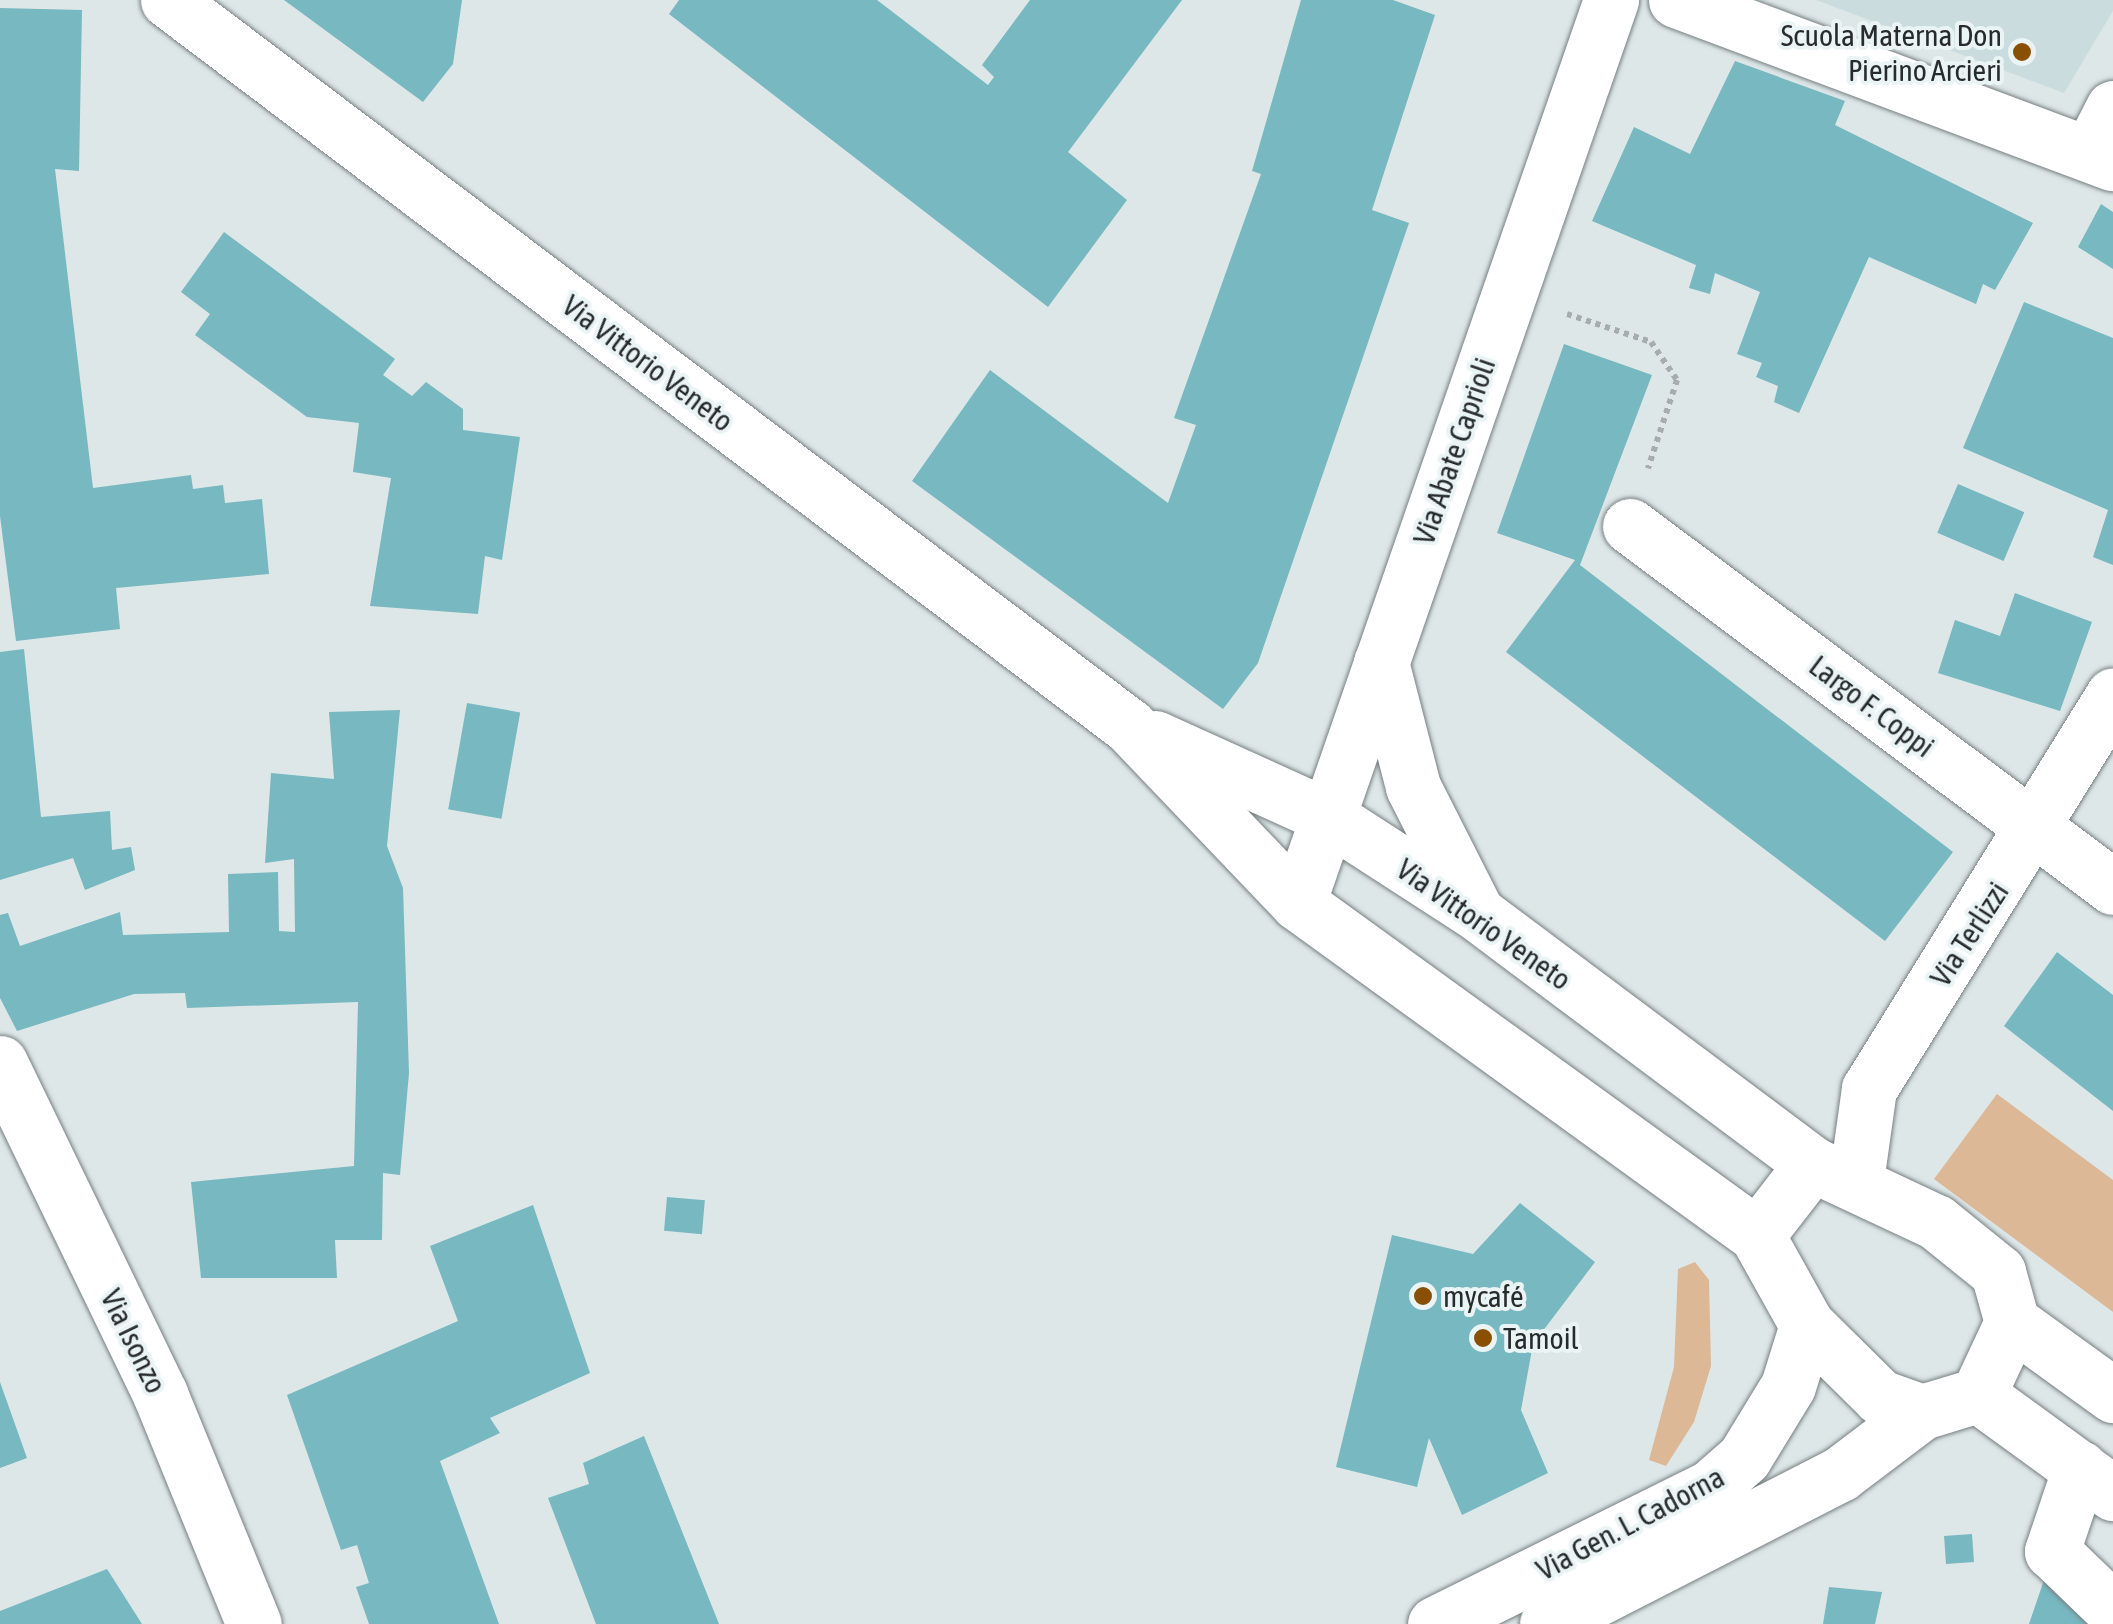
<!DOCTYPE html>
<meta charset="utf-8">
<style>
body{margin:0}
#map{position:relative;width:2113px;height:1624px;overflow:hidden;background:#dde7e8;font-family:"Asap Condensed",sans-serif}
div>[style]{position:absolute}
.built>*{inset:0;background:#cadcde}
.green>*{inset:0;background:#dcb896}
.building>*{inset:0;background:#77b8c1;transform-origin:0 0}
.path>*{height:6px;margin-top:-3px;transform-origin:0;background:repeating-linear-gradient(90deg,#a5adae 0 5px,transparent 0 10px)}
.roads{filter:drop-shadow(0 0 2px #777f81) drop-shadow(0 0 2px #777f81)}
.minor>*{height:55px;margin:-27.5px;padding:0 27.5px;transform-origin:27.5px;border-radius:27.5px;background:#fff}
.tertiary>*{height:55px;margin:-27.5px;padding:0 27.5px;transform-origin:27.5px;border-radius:27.5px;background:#fff}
.secondary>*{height:55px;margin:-27.5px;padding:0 27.5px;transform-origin:27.5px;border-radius:27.5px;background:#fff}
.dots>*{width:28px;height:28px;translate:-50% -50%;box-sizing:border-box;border:5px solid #eaf4f5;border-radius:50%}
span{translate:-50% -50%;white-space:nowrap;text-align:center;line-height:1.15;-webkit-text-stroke:8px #eaf4f5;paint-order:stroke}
.poi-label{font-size:30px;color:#272b2b}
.right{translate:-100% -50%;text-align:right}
.left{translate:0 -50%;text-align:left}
.street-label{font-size:30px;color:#272b2b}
</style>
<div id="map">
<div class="built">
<i style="clip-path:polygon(1816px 0,2113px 0,2113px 11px,2064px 93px)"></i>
</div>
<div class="green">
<i style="clip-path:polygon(1997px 1094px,2113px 1180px,2113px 1312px,1934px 1179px)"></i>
<i style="clip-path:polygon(1695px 1262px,1709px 1280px,1711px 1366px,1694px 1422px,1666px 1466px,1649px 1460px,1674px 1367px,1678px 1269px)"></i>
</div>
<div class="building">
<i style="clip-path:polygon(284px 0,462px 0,453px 64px,423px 102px)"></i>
<i style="clip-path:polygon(679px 0,877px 0,988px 85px,994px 77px,982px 65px,1030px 0,1182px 0,1068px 152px,1127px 200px,1048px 307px,669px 14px)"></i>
<i style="clip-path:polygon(1301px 0,1393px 0,1435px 15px,1372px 210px,1409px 223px,1258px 663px,1223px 709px,912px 481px,990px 370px,1168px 503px,1196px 425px,1174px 418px,1261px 174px,1252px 171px)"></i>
<i style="clip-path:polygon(0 8px,82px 10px,79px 171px,55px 169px,93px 488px,191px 475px,193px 489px,223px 485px,225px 503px,262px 499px,269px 574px,116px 588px,120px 629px,16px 641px,0 516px)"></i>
<i style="clip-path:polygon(1735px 61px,1845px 101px,1835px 125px,2033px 223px,1995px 290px,1983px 284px,1976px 304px,1869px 257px,1799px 413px,1774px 402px,1778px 386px,1756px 377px,1762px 363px,1737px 354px,1760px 292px,1715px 273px,1710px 294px,1689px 288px,1696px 265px,1592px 221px,1634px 127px,1690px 154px)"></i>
<i style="clip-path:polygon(2101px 204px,2113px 212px,2113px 269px,2078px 247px)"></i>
<i style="clip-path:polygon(224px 232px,395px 359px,383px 375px,412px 396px,426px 382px,463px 409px,463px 430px,520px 437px,502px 560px,485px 556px,478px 614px,370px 606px,391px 478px,353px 472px,359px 423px,307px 417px,195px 335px,210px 314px,181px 292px)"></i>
<i style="clip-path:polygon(2024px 302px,2113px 338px,2113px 565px,2093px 557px,2108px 510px,1963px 448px)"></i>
<i style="clip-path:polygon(1564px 344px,1652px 375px,1580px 565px,1953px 852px,1885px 941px,1506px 652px,1575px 560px,1497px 533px)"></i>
<i style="left:1958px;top:484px;width:72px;height:53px;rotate:23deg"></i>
<i style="clip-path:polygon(2015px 593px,2092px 622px,2060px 711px,1938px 673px,1955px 620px,2000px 636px)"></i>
<i style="clip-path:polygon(24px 649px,41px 817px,110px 811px,112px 850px,131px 847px,135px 870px,85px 890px,73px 858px,0 880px,0 652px)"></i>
<i style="left:467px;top:703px;width:54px;height:108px;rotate:10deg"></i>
<i style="clip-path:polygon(400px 710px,387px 846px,403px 888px,409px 1073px,400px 1175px,383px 1173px,382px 1240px,335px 1240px,337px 1278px,201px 1278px,191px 1182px,354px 1166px,358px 1002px,187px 1008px,185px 993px,134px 994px,17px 1031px,0 998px,0 915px,8px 913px,20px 946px,120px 912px,123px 935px,229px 932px,228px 874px,278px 872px,279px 931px,295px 932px,294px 859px,265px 863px,271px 773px,334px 779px,329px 712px)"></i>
<i style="clip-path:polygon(2057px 952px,2113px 995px,2113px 1111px,2004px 1026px)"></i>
<i style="left:667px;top:1197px;width:38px;height:34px;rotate:5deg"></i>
<i style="clip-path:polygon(1520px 1203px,1595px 1262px,1533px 1344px,1521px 1410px,1548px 1473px,1462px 1515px,1429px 1438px,1417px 1487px,1336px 1467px,1392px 1235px,1473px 1254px)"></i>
<i style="clip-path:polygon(533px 1205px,590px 1373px,490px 1418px,500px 1433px,440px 1461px,499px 1624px,369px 1624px,356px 1587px,369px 1583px,357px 1545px,341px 1550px,287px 1395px,458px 1321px,430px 1246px)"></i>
<i style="clip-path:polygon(0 1382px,27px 1458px,0 1468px)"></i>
<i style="clip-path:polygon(644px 1436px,719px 1624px,596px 1624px,548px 1498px,589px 1484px,583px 1463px)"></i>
<i style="left:1972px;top:1534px;width:28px;height:28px;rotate:86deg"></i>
<i style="clip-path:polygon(107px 1569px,142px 1624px,0 1624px,0 1611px)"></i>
<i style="clip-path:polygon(2045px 1577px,2101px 1624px,2029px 1624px)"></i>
<i style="clip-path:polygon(1829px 1587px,1882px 1592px,1875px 1624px,1823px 1624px)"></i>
</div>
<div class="path">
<i style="left:1567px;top:314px;width:89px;rotate:18.4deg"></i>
<i style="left:1651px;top:342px;width:46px;rotate:55.6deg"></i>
<i style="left:1677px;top:380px;width:93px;rotate:108.2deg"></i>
</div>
<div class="roads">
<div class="minor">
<i style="left:1676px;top:0;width:466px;rotate:20.5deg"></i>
<i style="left:2092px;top:149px;width:46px;rotate:-62.9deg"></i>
<i style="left:1630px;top:526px;width:603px;rotate:36.77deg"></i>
<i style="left:1381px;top:662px;width:129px;rotate:75.6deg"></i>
<i style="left:1413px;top:787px;width:141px;rotate:63.1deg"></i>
<i style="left:1298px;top:903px;width:956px;rotate:-70.88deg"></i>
<i style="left:0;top:1063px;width:368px;rotate:64.2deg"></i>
<i style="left:160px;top:1394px;width:248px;rotate:67.8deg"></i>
<i style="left:1856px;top:1181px;width:93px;rotate:-82deg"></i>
<i style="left:1869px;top:1089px;width:463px;rotate:-58.2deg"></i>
<i style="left:2080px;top:1468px;width:88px;rotate:108.6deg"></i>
<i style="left:2052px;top:1551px;width:85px;rotate:44deg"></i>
</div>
<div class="tertiary">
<i style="left:168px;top:0;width:1204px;rotate:37.07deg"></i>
<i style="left:1129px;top:726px;width:245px;rotate:46.3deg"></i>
<i style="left:1298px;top:903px;width:566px;rotate:35.88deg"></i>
<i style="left:1155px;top:738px;width:189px;rotate:24.4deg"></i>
<i style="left:1327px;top:816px;width:179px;rotate:32.9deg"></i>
<i style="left:1477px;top:913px;width:419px;rotate:36.8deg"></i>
</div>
<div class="secondary">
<i style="left:1812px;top:1164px;width:137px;rotate:25.1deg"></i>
<i style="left:1936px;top:1222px;width:80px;rotate:38.9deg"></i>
<i style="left:1998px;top:1272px;width:52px;rotate:74.4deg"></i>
<i style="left:2012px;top:1322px;width:81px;rotate:115deg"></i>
<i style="left:1978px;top:1395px;width:59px;rotate:163.1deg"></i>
<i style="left:1922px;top:1412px;width:45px;rotate:-160.3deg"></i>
<i style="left:1880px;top:1397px;width:103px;rotate:-135.4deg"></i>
<i style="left:1807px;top:1325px;width:103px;rotate:-119.1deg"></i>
<i style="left:1757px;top:1235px;width:90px;rotate:-52.2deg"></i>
<i style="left:2012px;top:1322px;width:125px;rotate:35.9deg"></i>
<i style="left:1978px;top:1395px;width:167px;rotate:36deg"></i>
<i style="left:1435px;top:1624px;width:308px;rotate:-26.4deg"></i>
<i style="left:1711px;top:1487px;width:44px;rotate:-41.3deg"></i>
<i style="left:1744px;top:1458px;width:84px;rotate:-58.6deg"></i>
<i style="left:1788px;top:1386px;width:64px;rotate:-72.7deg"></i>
<i style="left:1547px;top:1624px;width:329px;rotate:-27.1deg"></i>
<i style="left:1840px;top:1474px;width:103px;rotate:-37.1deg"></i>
</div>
</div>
<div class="dots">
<i style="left:2022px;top:52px;background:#895004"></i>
<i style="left:1423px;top:1296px;background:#895004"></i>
<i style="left:1483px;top:1338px;background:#895004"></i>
</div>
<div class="poi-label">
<span class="right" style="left:2002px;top:52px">Scuola Materna Don<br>Pierino Arcieri</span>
<span class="left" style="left:1443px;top:1296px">mycafé</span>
<span class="left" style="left:1503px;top:1338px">Tamoil</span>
</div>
<div class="street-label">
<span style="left:648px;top:363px;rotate:37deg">Via Vittorio Veneto</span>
<span style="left:1454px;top:451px;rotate:-71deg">Via Abate Caprioli</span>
<span style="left:1872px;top:706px;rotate:37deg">Largo F. Coppi</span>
<span style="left:1484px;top:924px;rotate:35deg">Via Vittorio Veneto</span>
<span style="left:1969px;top:934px;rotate:-57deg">Via Terlizzi</span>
<span style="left:134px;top:1341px;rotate:64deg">Via Isonzo</span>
<span style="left:1630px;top:1523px;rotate:-28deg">Via Gen. L. Cadorna</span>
</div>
</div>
